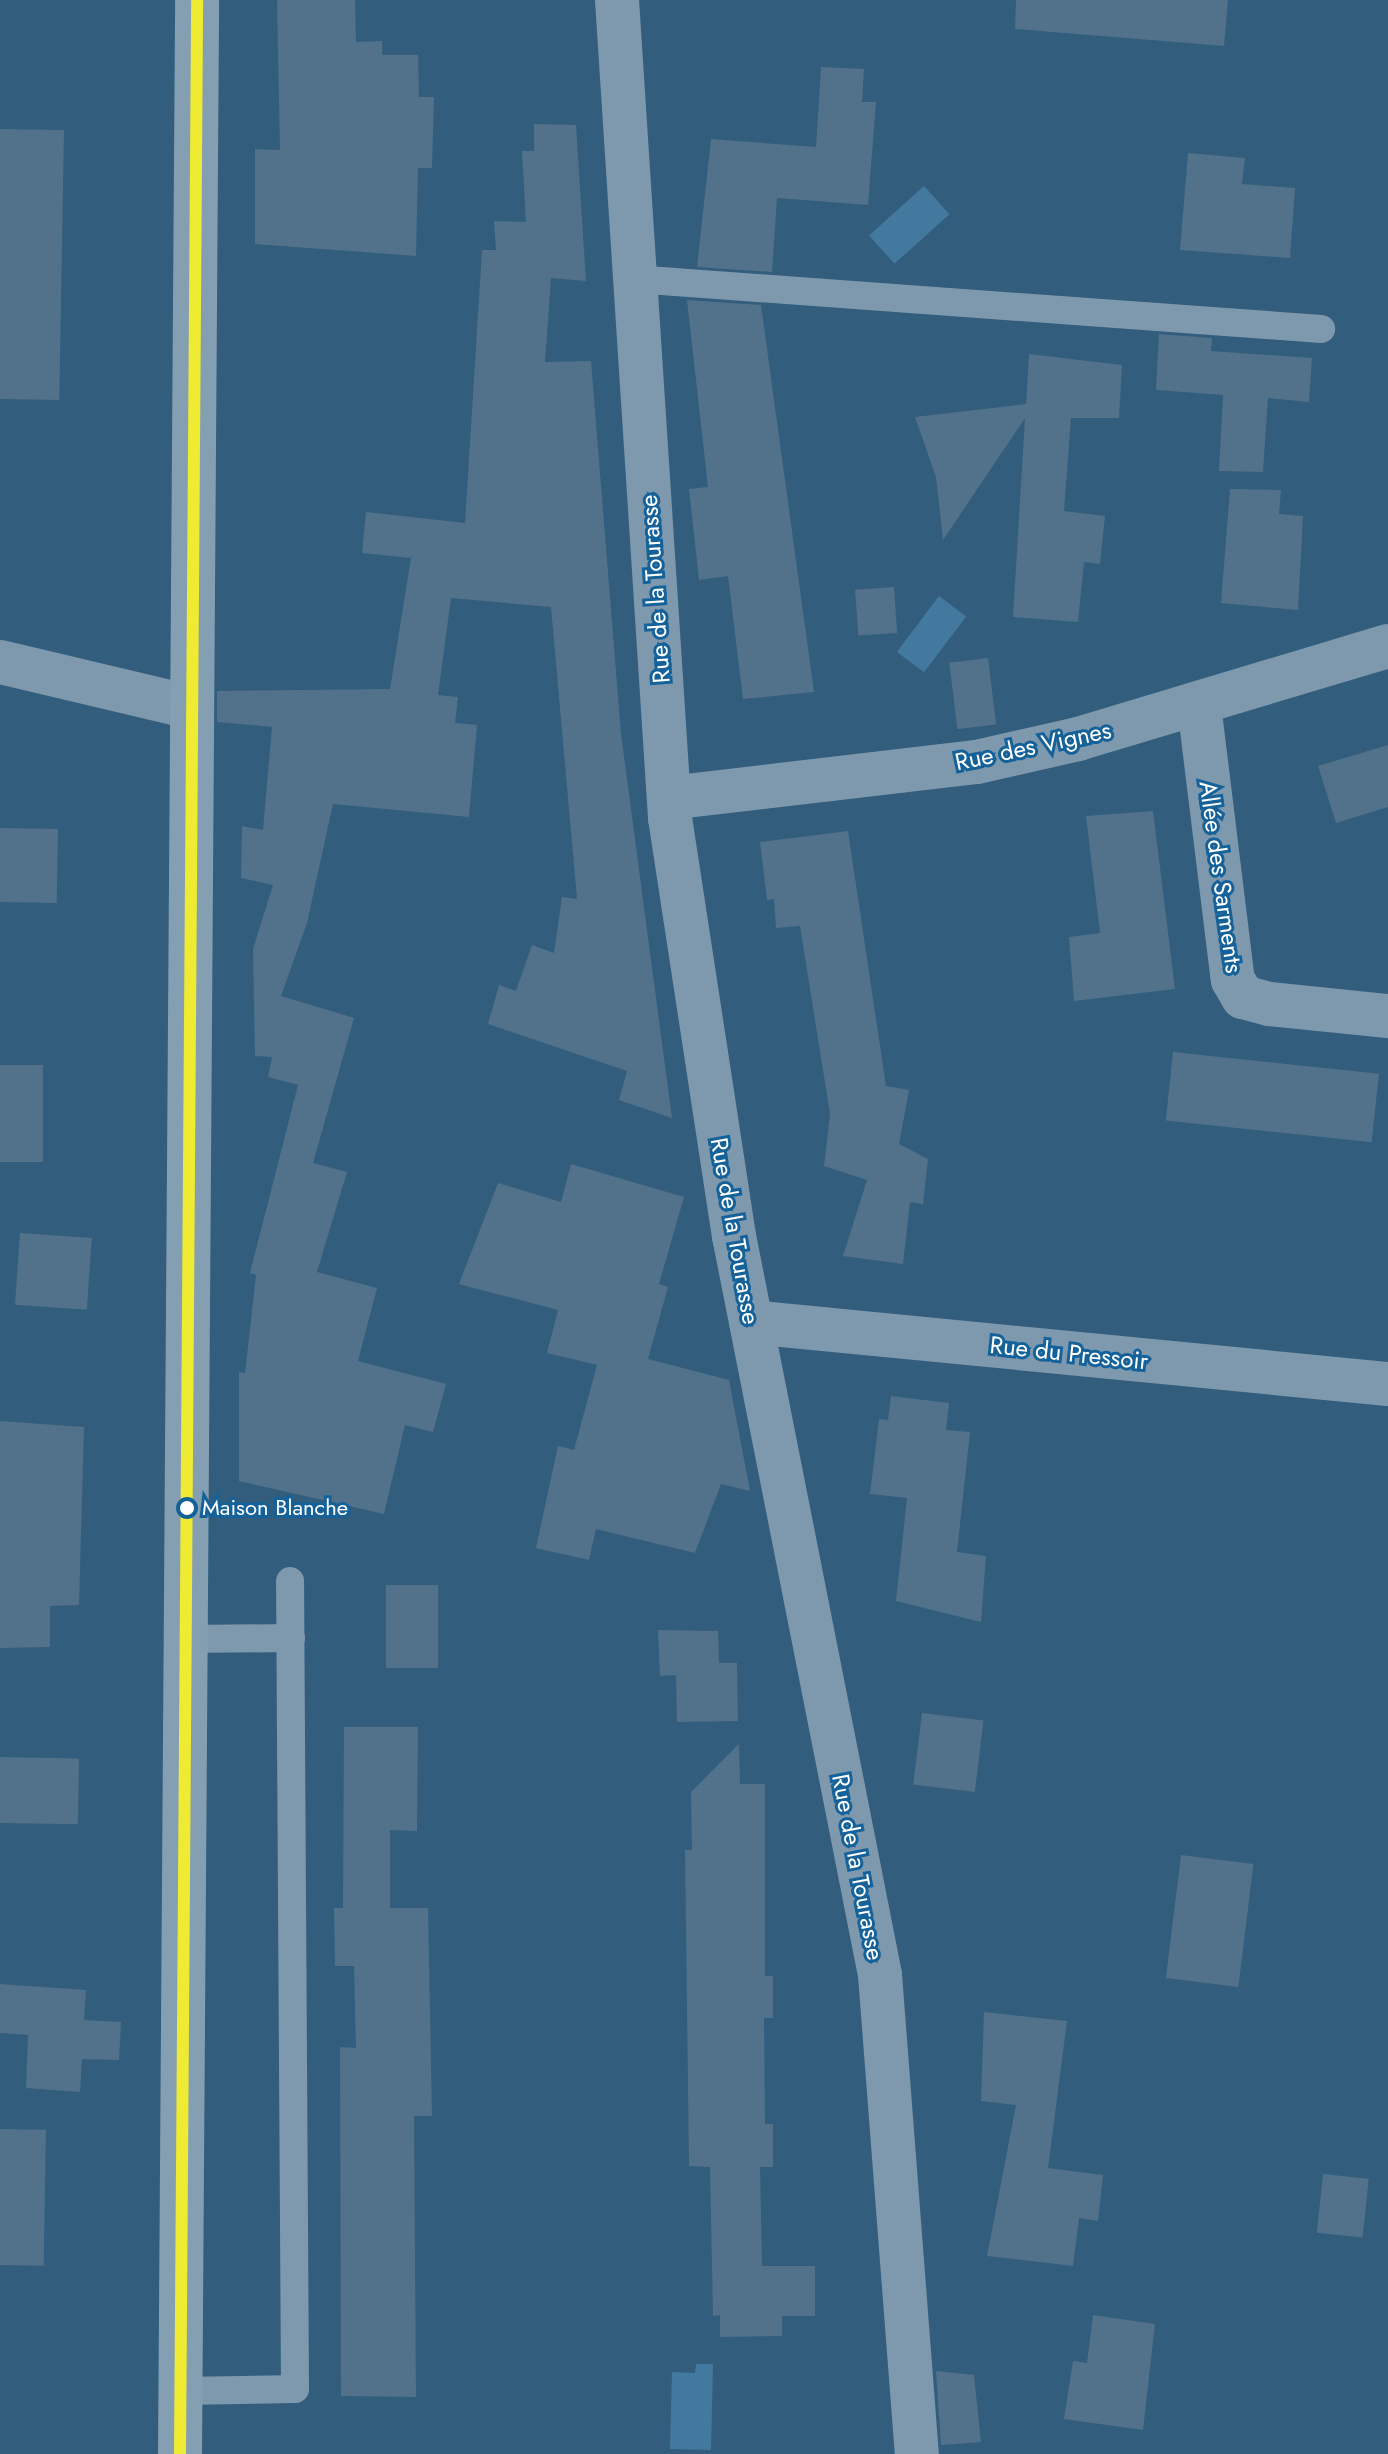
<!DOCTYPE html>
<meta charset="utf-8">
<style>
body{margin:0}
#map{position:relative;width:1388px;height:2454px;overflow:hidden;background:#335d7c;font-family:Jost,sans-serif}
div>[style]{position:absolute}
.water>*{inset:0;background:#44799f;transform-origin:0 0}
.building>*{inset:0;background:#51728a;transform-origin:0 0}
.lane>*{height:28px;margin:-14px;padding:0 14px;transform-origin:14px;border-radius:14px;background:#7e99ae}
.street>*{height:44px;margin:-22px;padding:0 22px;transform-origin:22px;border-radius:22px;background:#7e99ae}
.secondary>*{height:44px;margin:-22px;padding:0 22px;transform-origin:22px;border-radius:22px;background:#859fb2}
.bus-1>*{height:12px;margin:-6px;padding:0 6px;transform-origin:6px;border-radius:6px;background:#efea32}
.dots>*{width:22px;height:22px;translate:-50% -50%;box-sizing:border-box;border:4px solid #15629a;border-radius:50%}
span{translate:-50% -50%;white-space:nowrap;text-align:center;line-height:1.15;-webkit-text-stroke:6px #15629a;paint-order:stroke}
.bus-label{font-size:22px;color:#fff}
.left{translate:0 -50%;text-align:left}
.street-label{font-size:24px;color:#fff}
</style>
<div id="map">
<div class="water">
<i style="left:924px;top:186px;width:38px;height:74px;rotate:48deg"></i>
<i style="left:939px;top:596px;width:34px;height:70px;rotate:37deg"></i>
<i style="clip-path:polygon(696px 2364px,713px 2364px,711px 2450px,670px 2449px,672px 2372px,695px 2373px)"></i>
</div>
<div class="building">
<i style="clip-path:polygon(277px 0,355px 0,356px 42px,382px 41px,382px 55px,418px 55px,419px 97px,434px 97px,432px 168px,418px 168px,416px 256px,255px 244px,255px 149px,280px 150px)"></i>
<i style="clip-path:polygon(1016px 0,1228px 0,1224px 46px,1015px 29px)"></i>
<i style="clip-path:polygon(821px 67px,864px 69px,862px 102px,876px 102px,868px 205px,777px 198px,772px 272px,697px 267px,711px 139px,816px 147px)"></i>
<i style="clip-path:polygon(534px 124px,576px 125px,586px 281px,551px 278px,545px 362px,591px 361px,621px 734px,672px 1118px,619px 1100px,627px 1071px,488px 1024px,499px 985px,516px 991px,532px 945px,554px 953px,562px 897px,577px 899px,551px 607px,451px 598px,438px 695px,458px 697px,455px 723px,477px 725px,469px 817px,333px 804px,307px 923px,281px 996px,354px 1018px,313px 1163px,347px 1172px,317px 1272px,377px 1288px,358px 1361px,446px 1384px,433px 1432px,405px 1425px,384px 1514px,239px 1481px,239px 1372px,245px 1373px,256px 1275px,250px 1273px,298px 1085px,268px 1077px,272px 1057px,255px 1056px,253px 949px,273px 885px,241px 878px,242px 826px,263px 830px,272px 727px,217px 722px,217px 691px,390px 689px,411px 558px,362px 553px,366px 512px,465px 523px,482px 250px,496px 250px,494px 221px,526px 222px,522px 151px,534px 151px)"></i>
<i style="left:0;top:129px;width:64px;height:270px;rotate:1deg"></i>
<i style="clip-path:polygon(1188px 153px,1245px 158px,1242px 184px,1295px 188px,1290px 258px,1180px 250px)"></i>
<i style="clip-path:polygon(687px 300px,761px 305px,814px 692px,743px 699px,728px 576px,699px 580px,689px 489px,708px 487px)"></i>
<i style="clip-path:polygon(1159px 334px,1212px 338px,1211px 351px,1312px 358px,1309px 402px,1268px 398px,1263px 472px,1219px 471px,1223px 395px,1156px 390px)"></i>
<i style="clip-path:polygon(1029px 354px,1122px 365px,1119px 418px,1071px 418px,1064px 511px,1105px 516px,1100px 564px,1084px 562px,1078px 622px,1013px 617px,1025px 418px,943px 540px,936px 477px,915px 417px,1026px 404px)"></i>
<i style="clip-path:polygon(1230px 489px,1281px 490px,1279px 514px,1303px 516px,1298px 610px,1221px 603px)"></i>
<i style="left:894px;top:587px;width:46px;height:39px;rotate:86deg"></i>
<i style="left:988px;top:658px;width:67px;height:39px;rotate:83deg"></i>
<i style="clip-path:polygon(1388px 745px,1388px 807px,1336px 823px,1318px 766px)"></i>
<i style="clip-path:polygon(1153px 811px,1175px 989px,1074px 1001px,1069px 937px,1100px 933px,1086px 816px)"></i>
<i style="left:0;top:828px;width:58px;height:74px;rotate:1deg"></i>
<i style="clip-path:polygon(848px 831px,886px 1086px,909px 1090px,899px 1144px,928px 1159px,923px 1204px,910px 1202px,903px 1264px,843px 1256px,867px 1180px,824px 1166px,830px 1114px,800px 926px,776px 928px,774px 899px,767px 900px,760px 842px)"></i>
<i style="left:1173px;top:1052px;width:207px;height:69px;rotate:6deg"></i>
<i style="left:0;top:1065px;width:43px;height:97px"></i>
<i style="clip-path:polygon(571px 1164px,684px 1197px,659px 1284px,668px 1287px,648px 1359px,729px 1380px,750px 1491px,721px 1484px,695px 1553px,596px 1529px,589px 1560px,536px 1548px,558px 1446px,574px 1450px,597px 1365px,547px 1353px,558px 1310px,459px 1284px,498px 1183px,561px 1202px)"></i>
<i style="left:20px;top:1233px;width:72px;height:72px;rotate:4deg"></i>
<i style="clip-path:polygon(891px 1396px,949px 1403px,946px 1430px,970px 1432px,957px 1552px,986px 1556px,981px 1622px,896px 1601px,907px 1498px,870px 1494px,879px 1419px,888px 1420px)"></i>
<i style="clip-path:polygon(0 1421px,84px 1427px,79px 1605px,50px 1606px,50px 1647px,0 1648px)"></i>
<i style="left:386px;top:1585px;width:52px;height:83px"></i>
<i style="clip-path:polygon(658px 1630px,718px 1631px,719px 1663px,737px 1663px,738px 1721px,677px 1722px,676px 1675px,660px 1676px)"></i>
<i style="left:922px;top:1713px;width:62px;height:72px;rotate:7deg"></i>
<i style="clip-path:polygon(344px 1727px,418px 1727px,417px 1831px,390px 1830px,390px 1908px,428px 1908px,432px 2116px,414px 2116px,416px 2397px,341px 2396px,340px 2047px,356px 2048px,354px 1966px,335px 1966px,334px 1908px,343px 1908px)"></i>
<i style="clip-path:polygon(739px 1744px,740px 1784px,765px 1784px,765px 1976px,773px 1976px,773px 2018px,764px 2018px,765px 2124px,773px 2124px,773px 2167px,760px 2167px,762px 2266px,815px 2266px,815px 2316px,782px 2316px,782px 2336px,720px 2337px,720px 2315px,713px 2316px,710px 2167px,689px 2166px,685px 1850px,692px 1850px,691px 1792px)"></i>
<i style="left:0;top:1757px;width:79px;height:66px;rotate:1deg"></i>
<i style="left:1181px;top:1855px;width:73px;height:124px;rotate:7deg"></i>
<i style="clip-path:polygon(0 1984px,86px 1990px,84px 2020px,121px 2022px,119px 2060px,82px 2059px,80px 2092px,26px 2088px,28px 2035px,0 2033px)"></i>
<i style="clip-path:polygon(984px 2012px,1067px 2021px,1048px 2168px,1103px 2175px,1098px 2221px,1079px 2218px,1073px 2266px,987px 2256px,1016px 2105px,981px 2101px)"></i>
<i style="left:0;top:2129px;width:46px;height:136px;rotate:1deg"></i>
<i style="left:1323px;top:2174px;width:46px;height:59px;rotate:6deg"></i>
<i style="clip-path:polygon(1093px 2315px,1155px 2324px,1143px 2430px,1064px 2419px,1073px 2361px,1087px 2363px)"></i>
<i style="clip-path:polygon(936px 2371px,974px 2375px,981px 2442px,941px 2445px)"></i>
</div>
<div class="lane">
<i style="left:634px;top:279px;width:689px;rotate:4.16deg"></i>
<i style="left:183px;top:1639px;width:108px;rotate:-0.5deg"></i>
<i style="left:181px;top:2391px;width:114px;rotate:-1deg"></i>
<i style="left:295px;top:2389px;width:808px;rotate:-90.35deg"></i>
</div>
<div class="street">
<i style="left:617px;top:0;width:820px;rotate:86.29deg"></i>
<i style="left:670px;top:818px;width:423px;rotate:81.3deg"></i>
<i style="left:734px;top:1236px;width:753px;rotate:78.82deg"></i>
<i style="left:880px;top:1975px;width:480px;rotate:85.6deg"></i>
<i style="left:0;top:662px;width:195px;rotate:13.3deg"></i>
<i style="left:1199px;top:705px;width:277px;rotate:83deg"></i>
<i style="left:1233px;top:980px;width:20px;rotate:60deg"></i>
<i style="left:1243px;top:997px;width:27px;rotate:15deg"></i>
<i style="left:1269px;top:1004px;width:120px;rotate:5.8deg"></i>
<i style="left:669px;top:798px;width:310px;rotate:-6.7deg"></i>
<i style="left:977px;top:762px;width:104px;rotate:-12.8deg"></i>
<i style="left:1078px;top:739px;width:324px;rotate:-16.7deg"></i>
<i style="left:751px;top:1322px;width:640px;rotate:5.56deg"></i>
</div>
<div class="secondary">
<i style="left:180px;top:2454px;width:2454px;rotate:-89.6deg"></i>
</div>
<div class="bus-1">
<i style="left:180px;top:2454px;width:2454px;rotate:-89.6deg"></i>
</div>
<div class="dots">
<i style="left:187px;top:1508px;background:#fff"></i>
</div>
<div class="bus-label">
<span class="left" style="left:202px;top:1508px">Maison Blanche</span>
</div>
<div class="street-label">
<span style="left:655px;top:589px;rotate:-94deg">Rue de la Tourasse</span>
<span style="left:1033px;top:746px;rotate:-12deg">Rue des Vignes</span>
<span style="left:1221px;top:877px;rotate:82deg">Allée des Sarments</span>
<span style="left:735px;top:1231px;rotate:80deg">Rue de la Tourasse</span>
<span style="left:1069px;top:1353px;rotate:6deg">Rue du Pressoir</span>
<span style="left:858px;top:1867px;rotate:79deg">Rue de la Tourasse</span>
</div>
</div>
